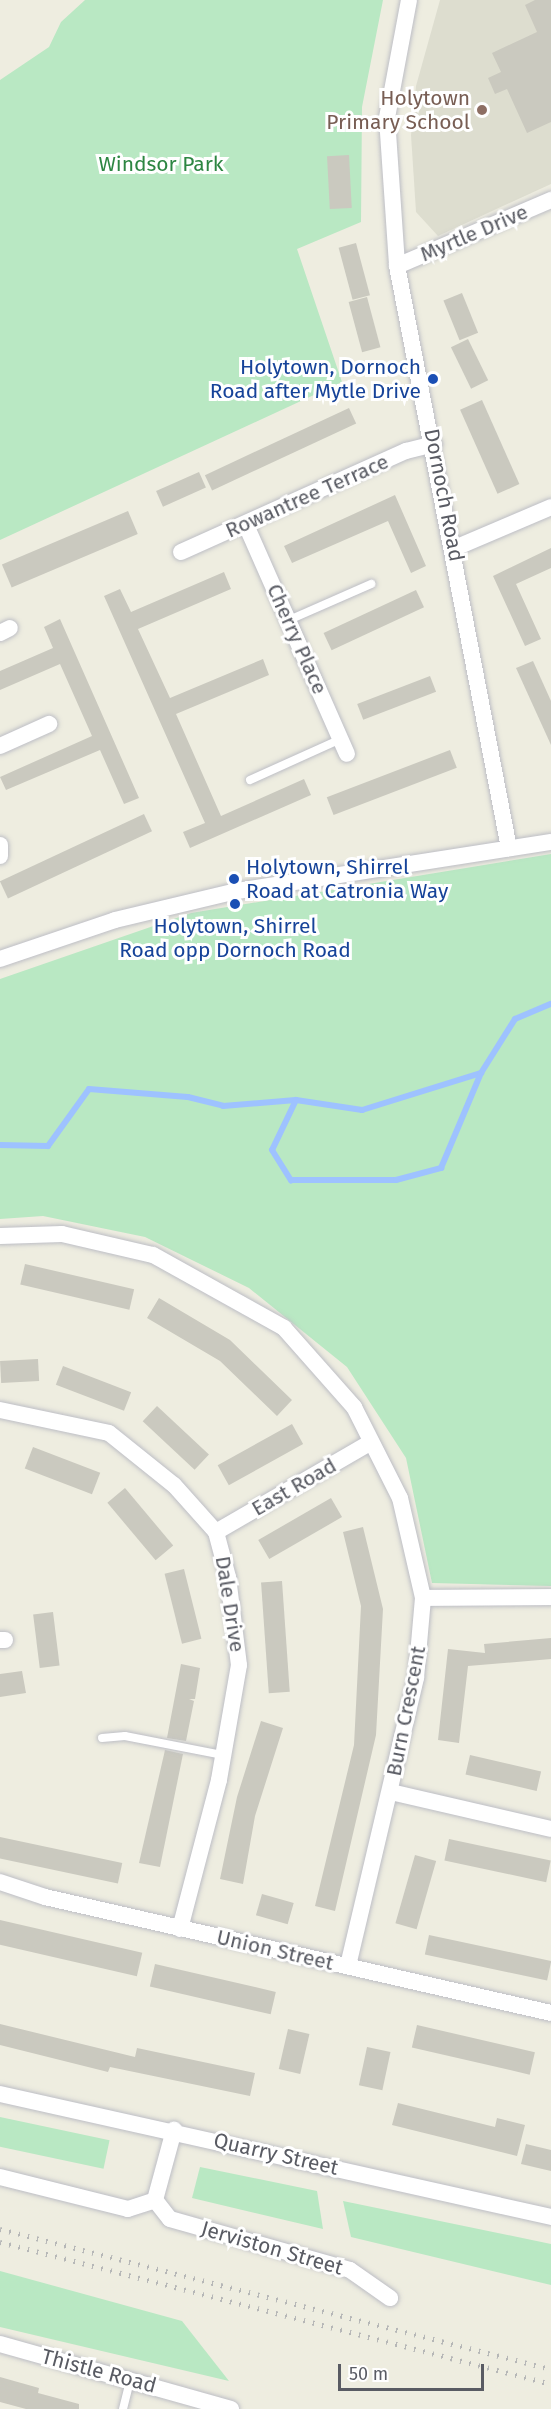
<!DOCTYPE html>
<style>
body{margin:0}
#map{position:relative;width:551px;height:2409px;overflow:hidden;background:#eeede0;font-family:"Fira Sans",sans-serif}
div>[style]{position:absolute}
.education>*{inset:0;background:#ddddcf}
.green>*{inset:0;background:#b9e8c3;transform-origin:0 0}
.stream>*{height:6px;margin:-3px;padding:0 3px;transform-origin:3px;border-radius:3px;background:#9ec2ff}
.building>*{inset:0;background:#cac9bf;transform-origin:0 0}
.roads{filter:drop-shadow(0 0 2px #bdbec5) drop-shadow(0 0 2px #bdbec5)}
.service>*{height:8px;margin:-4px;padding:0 4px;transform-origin:4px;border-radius:4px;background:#fff}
.minor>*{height:16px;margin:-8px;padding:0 8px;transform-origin:8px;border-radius:8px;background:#fff}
.rail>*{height:4.5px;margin-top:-2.25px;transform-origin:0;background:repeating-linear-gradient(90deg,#b6b7b7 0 1.5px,transparent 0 9.5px)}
.dots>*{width:16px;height:16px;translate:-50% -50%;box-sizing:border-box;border:3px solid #fff;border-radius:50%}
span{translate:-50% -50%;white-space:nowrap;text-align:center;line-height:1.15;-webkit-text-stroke:6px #fff;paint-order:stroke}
.education-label{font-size:21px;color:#785e54}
.right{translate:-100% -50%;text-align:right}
.park-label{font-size:21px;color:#2d8642}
.street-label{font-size:21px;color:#595b63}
.transit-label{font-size:21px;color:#164399}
.left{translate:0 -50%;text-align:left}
.scale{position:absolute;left:338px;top:2364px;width:146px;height:27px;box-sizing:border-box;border:3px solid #595b63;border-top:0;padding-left:8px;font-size:18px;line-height:21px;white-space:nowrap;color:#595b63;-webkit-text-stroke:4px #fff;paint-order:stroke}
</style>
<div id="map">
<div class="education">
<i style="clip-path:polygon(440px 0,551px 0,551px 184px,438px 236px,416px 212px,411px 135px,416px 86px)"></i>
</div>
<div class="green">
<i style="clip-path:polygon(85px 0,383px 0,362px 107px,361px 222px,297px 249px,342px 382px,0 540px,0 80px,49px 47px,61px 22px)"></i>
<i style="clip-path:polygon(551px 854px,551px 1586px,432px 1583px,406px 1458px,347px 1367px,249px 1288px,145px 1237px,43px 1216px,0 1219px,0 979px,191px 913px)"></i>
<i style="left:0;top:2117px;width:112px;height:29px;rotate:12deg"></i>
<i style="clip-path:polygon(200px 2167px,317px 2191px,323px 2229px,192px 2198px)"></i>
<i style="clip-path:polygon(343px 2201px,551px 2244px,551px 2285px,351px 2237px)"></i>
<i style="clip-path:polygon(0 2271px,182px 2321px,229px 2381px,0 2327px)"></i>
</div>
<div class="stream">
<i style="left:296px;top:1100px;width:67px;rotate:8.6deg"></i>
<i style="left:362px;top:1110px;width:125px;rotate:-17.3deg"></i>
<i style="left:481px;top:1073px;width:64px;rotate:-57.8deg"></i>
<i style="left:515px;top:1019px;width:39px;rotate:-23deg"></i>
<i style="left:0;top:1145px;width:48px;rotate:1.2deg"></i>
<i style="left:48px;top:1146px;width:70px;rotate:-54.3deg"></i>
<i style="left:89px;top:1089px;width:99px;rotate:4.6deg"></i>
<i style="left:188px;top:1097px;width:36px;rotate:14deg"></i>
<i style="left:223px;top:1106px;width:73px;rotate:-4.7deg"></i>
<i style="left:296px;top:1100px;width:55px;rotate:115.6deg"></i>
<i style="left:272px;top:1150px;width:36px;rotate:58deg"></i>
<i style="left:291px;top:1180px;width:105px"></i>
<i style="left:396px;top:1180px;width:47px;rotate:-14.9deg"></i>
<i style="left:441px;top:1168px;width:103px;rotate:-67.2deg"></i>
</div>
<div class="building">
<i style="clip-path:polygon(535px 0,551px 0,551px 122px,527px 133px,507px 89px,495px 94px,488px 78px,501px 72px,492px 53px,537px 32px,525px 5px)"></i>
<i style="left:349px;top:155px;width:53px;height:22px;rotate:87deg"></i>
<i style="left:356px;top:243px;width:54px;height:18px;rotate:75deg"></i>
<i style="left:462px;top:293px;width:43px;height:20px;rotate:68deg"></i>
<i style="left:367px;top:297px;width:52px;height:19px;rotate:75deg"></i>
<i style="left:468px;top:339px;width:46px;height:19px;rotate:64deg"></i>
<i style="left:482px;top:400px;width:92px;height:24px;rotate:66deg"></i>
<i style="left:349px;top:408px;width:17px;height:159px;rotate:65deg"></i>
<i style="left:199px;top:472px;width:17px;height:47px;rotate:66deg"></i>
<i style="clip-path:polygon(395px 495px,426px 566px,411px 573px,388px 521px,292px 563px,284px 546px)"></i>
<i style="left:128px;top:511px;width:25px;height:137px;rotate:67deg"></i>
<i style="clip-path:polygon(551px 548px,551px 568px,516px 584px,541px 639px,525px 646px,493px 576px)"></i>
<i style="clip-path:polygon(224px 572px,231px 589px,138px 629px,170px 698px,263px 659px,269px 675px,176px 714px,221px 816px,304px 779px,311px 795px,190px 848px,183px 832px,205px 823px,104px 596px,120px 589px,131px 612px)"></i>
<i style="left:416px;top:590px;width:19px;height:102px;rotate:65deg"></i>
<i style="clip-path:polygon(60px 619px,139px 798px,124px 804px,100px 750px,6px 790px,0 777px,92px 736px,60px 664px,0 690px,0 671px,53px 648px,44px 627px)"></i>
<i style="clip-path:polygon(533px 661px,551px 701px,551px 745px,516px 668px)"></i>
<i style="left:430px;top:676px;width:17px;height:78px;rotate:69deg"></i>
<i style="left:450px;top:750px;width:19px;height:132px;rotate:69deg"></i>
<i style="left:144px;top:814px;width:19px;height:159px;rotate:65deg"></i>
<i style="left:25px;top:1264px;width:112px;height:21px;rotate:13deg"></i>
<i style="clip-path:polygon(159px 1298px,230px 1340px,292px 1400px,277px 1416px,220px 1361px,147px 1318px)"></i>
<i style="left:38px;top:1359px;width:22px;height:38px;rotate:87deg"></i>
<i style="left:63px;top:1366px;width:73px;height:20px;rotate:21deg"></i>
<i style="left:157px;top:1406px;width:71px;height:21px;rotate:43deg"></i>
<i style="left:292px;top:1424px;width:23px;height:85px;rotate:61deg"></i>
<i style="left:33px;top:1447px;width:72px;height:23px;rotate:21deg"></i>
<i style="left:125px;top:1488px;width:75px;height:23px;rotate:50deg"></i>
<i style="left:331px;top:1498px;width:22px;height:84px;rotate:60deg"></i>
<i style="clip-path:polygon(363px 1527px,383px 1609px,376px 1735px,335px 1911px,315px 1906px,354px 1745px,361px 1606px,343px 1532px)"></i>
<i style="left:184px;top:1569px;width:72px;height:20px;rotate:76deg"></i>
<i style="left:282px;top:1581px;width:111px;height:21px;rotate:86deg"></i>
<i style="left:53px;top:1612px;width:54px;height:20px;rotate:83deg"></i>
<i style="clip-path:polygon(551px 1638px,551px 1659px,468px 1666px,459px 1743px,438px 1740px,448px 1649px,485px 1653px,484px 1644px)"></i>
<i style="clip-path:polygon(181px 1664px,200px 1668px,195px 1699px,189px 1699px,194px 1701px,186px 1741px,167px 1738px)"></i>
<i style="clip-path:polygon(22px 1671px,26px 1693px,0 1697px,0 1674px)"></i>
<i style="clip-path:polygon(261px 1721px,283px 1728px,255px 1816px,243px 1884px,220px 1879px,237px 1797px)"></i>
<i style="clip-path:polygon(165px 1750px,183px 1754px,160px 1867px,139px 1863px)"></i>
<i style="left:470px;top:1755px;width:73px;height:20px;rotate:13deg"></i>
<i style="left:0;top:1837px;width:125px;height:21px;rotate:12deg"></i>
<i style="left:449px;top:1839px;width:104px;height:22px;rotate:12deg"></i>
<i style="left:415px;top:1855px;width:22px;height:71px;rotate:16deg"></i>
<i style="left:262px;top:1894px;width:33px;height:22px;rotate:16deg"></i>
<i style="left:0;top:1920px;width:146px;height:24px;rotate:13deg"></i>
<i style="left:429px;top:1935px;width:125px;height:20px;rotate:12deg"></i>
<i style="left:155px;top:1964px;width:124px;height:23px;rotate:13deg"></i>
<i style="clip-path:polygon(0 2024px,135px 2057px,137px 2048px,255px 2073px,250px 2096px,110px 2067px,108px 2072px,0 2045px)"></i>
<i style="left:417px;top:2025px;width:121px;height:23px;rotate:13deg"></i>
<i style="left:288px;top:2029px;width:22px;height:41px;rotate:13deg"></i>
<i style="left:367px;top:2047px;width:24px;height:39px;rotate:12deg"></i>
<i style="clip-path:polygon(398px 2103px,495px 2127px,497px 2118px,525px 2125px,517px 2156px,392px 2125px)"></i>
<i style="clip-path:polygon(526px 2144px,551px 2150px,551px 2171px,521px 2164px)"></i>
<i style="clip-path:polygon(0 2377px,39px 2388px,38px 2393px,79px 2404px,79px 2409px,26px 2409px,0 2402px)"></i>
</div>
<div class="roads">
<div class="service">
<i style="left:289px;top:620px;width:90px;rotate:-23.7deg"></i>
<i style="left:250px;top:780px;width:100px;rotate:-24.3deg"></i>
<i style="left:102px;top:1738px;width:23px;rotate:-5deg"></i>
<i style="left:125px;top:1736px;width:100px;rotate:11deg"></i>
<i style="left:123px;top:2409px;width:30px;rotate:-76deg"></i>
</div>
<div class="minor">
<i style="left:409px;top:0;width:120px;rotate:100.6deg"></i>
<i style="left:387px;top:118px;width:148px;rotate:86.1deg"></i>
<i style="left:397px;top:266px;width:593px;rotate:79.11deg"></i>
<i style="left:397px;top:266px;width:168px;rotate:-23.2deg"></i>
<i style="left:246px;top:525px;width:250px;rotate:66.2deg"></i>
<i style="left:455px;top:548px;width:104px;rotate:-23.1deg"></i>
<i style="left:181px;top:552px;width:247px;rotate:-24.2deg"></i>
<i style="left:406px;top:451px;width:29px;rotate:-14deg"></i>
<i style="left:0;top:633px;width:11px;rotate:-27deg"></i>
<i style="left:0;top:746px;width:54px;rotate:-24.2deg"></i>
<i style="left:0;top:845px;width:11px;rotate:90deg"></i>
<i style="left:0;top:959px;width:121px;rotate:-18.7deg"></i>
<i style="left:115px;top:920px;width:125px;rotate:-13.4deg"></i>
<i style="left:237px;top:891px;width:318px;rotate:-8.9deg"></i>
<i style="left:0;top:1236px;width:62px;rotate:-1.8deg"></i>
<i style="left:62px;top:1234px;width:93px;rotate:13deg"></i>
<i style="left:153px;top:1255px;width:150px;rotate:29.1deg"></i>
<i style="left:284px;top:1328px;width:106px;rotate:48.5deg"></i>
<i style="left:354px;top:1407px;width:102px;rotate:63.2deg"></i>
<i style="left:400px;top:1498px;width:103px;rotate:77deg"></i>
<i style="left:423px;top:1598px;width:80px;rotate:95deg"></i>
<i style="left:416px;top:1678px;width:296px;rotate:103.3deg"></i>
<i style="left:0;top:1410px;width:111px;rotate:11.9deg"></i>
<i style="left:109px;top:1433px;width:83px;rotate:38.7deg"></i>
<i style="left:174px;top:1485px;width:63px;rotate:48.2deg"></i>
<i style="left:216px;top:1532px;width:47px;rotate:75.1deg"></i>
<i style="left:228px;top:1577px;width:89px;rotate:82.9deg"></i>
<i style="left:239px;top:1665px;width:117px;rotate:99.9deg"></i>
<i style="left:219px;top:1780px;width:154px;rotate:104.7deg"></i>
<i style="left:216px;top:1532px;width:179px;rotate:-30.1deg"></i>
<i style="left:423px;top:1598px;width:128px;rotate:-0.4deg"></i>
<i style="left:0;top:1640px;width:5px"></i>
<i style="left:391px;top:1792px;width:164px;rotate:13deg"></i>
<i style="left:0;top:1882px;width:47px;rotate:18.4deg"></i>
<i style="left:45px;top:1897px;width:519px;rotate:12.91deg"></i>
<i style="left:0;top:2094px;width:565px;rotate:12.58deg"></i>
<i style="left:0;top:2177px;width:132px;rotate:14deg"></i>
<i style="left:128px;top:2209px;width:28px;rotate:-18deg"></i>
<i style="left:155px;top:2200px;width:24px;rotate:52deg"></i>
<i style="left:170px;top:2219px;width:187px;rotate:15.8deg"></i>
<i style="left:350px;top:2270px;width:49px;rotate:35deg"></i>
<i style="left:155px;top:2200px;width:73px;rotate:-74.8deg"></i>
<i style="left:0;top:2344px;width:240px;rotate:15.7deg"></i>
</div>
</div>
<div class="rail">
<i style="left:0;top:2229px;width:569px;rotate:14.26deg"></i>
<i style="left:0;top:2242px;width:569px;rotate:14.45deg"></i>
</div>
<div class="dots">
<i style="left:482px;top:110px;background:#8d6e63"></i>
<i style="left:433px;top:379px;background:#1a4fb4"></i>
<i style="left:234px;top:879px;background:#1a4fb4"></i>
<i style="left:235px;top:904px;background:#1a4fb4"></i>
</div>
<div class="education-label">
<span class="right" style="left:470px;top:110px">Holytown<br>Primary School</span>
</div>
<div class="park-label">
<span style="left:161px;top:164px">Windsor Park</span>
</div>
<div class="street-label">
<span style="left:474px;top:233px;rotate:-23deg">Myrtle Drive</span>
<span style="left:444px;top:495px;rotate:79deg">Dornoch Road</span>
<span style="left:307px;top:496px;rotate:-24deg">Rowantree Terrace</span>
<span style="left:297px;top:639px;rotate:66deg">Cherry Place</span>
<span style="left:294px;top:1487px;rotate:-30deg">East Road</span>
<span style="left:230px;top:1604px;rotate:81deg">Dale Drive</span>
<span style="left:406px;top:1711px;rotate:-79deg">Burn Crescent</span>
<span style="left:275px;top:1950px;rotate:13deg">Union Street</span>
<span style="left:276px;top:2154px;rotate:13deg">Quarry Street</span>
<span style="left:272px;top:2248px;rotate:16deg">Jerviston Street</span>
<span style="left:99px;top:2371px;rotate:15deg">Thistle Road</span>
</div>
<div class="transit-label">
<span class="right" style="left:421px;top:379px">Holytown, Dornoch<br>Road after Mytle Drive</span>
<span class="left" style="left:246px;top:879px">Holytown, Shirrel<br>Road at Catronia Way</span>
<span style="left:235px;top:938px">Holytown, Shirrel<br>Road opp Dornoch Road</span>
</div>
<div class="scale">50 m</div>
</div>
